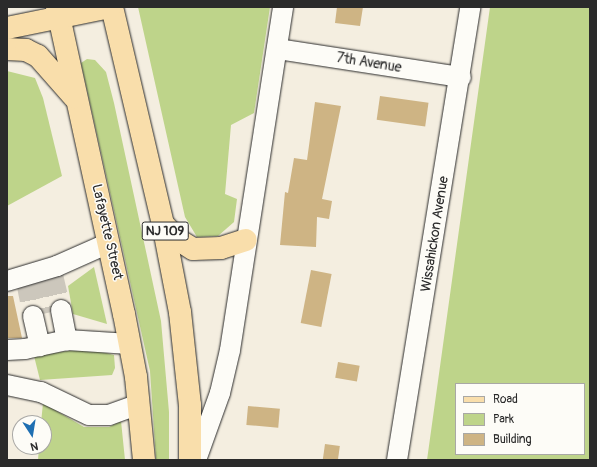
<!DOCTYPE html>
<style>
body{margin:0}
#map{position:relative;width:597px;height:467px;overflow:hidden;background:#f4eee0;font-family:Pangolin,sans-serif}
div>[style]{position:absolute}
.green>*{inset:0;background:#bed48a}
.building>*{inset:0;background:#ceb484;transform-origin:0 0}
.minor-tunnel>*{height:20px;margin-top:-10px;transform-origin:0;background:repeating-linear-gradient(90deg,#ccc7bc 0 20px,transparent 0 30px)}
.roads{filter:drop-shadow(0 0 1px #2b2b2b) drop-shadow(0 0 1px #2b2b2b)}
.minor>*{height:20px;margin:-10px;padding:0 10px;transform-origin:10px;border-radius:10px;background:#fdfcf7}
.major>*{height:22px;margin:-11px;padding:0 11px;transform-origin:11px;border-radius:11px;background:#f9deab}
span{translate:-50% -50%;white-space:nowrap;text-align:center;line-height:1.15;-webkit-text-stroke:3px #fdfcf7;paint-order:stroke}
.shield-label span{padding:1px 3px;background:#fdfcf7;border:1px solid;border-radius:3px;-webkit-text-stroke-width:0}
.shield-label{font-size:13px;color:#2b2b2b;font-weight:700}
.street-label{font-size:14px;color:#2b2b2b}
.frame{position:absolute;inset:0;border:8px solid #2b2b2b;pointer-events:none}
.legend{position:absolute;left:455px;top:383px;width:130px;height:72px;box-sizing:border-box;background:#fdfcf7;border:1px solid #a9a8a5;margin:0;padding:5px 7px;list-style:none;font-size:12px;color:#2b2b2b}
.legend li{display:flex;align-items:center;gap:8px;height:20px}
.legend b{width:20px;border:1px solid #a9a8a5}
.north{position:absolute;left:12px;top:415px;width:40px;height:40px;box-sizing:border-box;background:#fdfcf7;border:1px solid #a9a8a5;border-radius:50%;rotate:168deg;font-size:11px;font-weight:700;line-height:16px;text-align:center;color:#2b2b2b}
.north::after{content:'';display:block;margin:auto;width:14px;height:18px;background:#1f6fb2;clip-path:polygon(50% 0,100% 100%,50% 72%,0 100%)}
</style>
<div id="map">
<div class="green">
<i style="clip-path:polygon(138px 7px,270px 7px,254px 113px,231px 125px,225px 194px,237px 199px,234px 222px,218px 236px,197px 237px,185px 217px)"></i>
<i style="clip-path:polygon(evenodd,490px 7px,590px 7px,590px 460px,427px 460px,490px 7px,456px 384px,584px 384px,584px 454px,456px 454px,456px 384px)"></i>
<i style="clip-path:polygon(87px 59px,95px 60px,106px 72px,114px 103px,161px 321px,169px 412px,169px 460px,156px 460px,150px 371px,81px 63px)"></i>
<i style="clip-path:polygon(7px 71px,35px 78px,43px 98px,62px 176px,7px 206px)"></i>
<i style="clip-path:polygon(94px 267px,107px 324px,73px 314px,68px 286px)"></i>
<i style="clip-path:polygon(87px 348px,114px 355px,115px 368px,112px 375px,40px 380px,34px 356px)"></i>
<i style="clip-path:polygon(43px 403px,84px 427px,109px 427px,121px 421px,125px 460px,38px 460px,39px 447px,44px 447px,44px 423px,41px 423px)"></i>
</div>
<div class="building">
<i style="clip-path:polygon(337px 7px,363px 7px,360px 26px,335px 23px)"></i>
<i style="left:380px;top:96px;width:49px;height:24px;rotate:8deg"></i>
<i style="clip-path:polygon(315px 102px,341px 106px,322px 199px,332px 201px,329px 219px,317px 217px,316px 247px,280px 245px,285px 192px,288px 193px,294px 158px,307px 160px)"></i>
<i style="left:311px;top:270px;width:21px;height:54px;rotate:11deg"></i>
<i style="clip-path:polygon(7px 296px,13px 296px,22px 338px,7px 338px)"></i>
<i style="left:338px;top:362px;width:22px;height:16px;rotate:10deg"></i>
<i style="left:248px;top:406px;width:32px;height:19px;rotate:5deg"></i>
<i style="left:325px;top:444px;width:15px;height:16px;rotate:8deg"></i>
</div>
<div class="minor-tunnel">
<i style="left:53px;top:275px;width:36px;rotate:77deg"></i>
<i style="left:39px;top:278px;width:36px;rotate:77deg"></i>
<i style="left:26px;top:281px;width:36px;rotate:79deg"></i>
</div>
<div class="roads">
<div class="minor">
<i style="left:277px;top:49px;width:186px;rotate:8.7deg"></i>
<i style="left:7px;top:281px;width:52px;rotate:-16.7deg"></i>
<i style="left:57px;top:266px;width:57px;rotate:-23.9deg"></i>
<i style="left:61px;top:310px;width:31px;rotate:79deg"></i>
<i style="left:33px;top:316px;width:31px;rotate:77deg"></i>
<i style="left:7px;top:350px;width:18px;rotate:-3deg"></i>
<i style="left:25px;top:349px;width:43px;rotate:-12.1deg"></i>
<i style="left:67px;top:340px;width:63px;rotate:3.6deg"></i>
<i style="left:7px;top:385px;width:35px;rotate:12deg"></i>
<i style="left:41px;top:392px;width:53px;rotate:25.6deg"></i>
<i style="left:89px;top:415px;width:20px"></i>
<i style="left:109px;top:415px;width:32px;rotate:-20deg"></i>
<i style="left:196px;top:460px;width:71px;rotate:-70.3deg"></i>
<i style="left:220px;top:393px;width:44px;rotate:-76.9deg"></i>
<i style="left:230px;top:350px;width:347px;rotate:-81.2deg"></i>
<i style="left:397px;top:460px;width:459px;rotate:-80.8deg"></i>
</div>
<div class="major">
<i style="left:57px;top:7px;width:314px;rotate:77.7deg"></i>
<i style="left:124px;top:314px;width:64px;rotate:79.2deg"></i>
<i style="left:136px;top:377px;width:83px;rotate:84.5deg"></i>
<i style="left:112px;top:7px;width:223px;rotate:76.8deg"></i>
<i style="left:163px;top:224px;width:90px;rotate:79.1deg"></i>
<i style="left:180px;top:312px;width:94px;rotate:83.9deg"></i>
<i style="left:190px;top:405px;width:55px;rotate:90deg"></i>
<i style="left:7px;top:28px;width:105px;rotate:-11.5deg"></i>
<i style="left:7px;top:49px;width:19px;rotate:3deg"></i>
<i style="left:26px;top:50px;width:13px;rotate:27deg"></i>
<i style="left:38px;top:56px;width:55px;rotate:48.7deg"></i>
<i style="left:163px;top:224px;width:21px;rotate:47deg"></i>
<i style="left:177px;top:239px;width:19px;rotate:32deg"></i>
<i style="left:193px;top:249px;width:28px;rotate:-2deg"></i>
<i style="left:221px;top:248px;width:26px;rotate:-18deg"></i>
</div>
</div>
<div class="shield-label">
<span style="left:165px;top:231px">NJ 109</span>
</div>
<div class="street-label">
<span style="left:369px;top:63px;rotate:9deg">7th Avenue</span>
<span style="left:107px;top:232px;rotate:77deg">Lafayette Street</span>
<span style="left:435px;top:234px;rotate:-81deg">Wissahickon Avenue</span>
</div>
<div class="frame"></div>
<ul class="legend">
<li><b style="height:5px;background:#f9deab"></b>Road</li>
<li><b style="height:11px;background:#bed48a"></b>Park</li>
<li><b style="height:11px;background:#ceb484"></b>Building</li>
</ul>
<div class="north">N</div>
</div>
